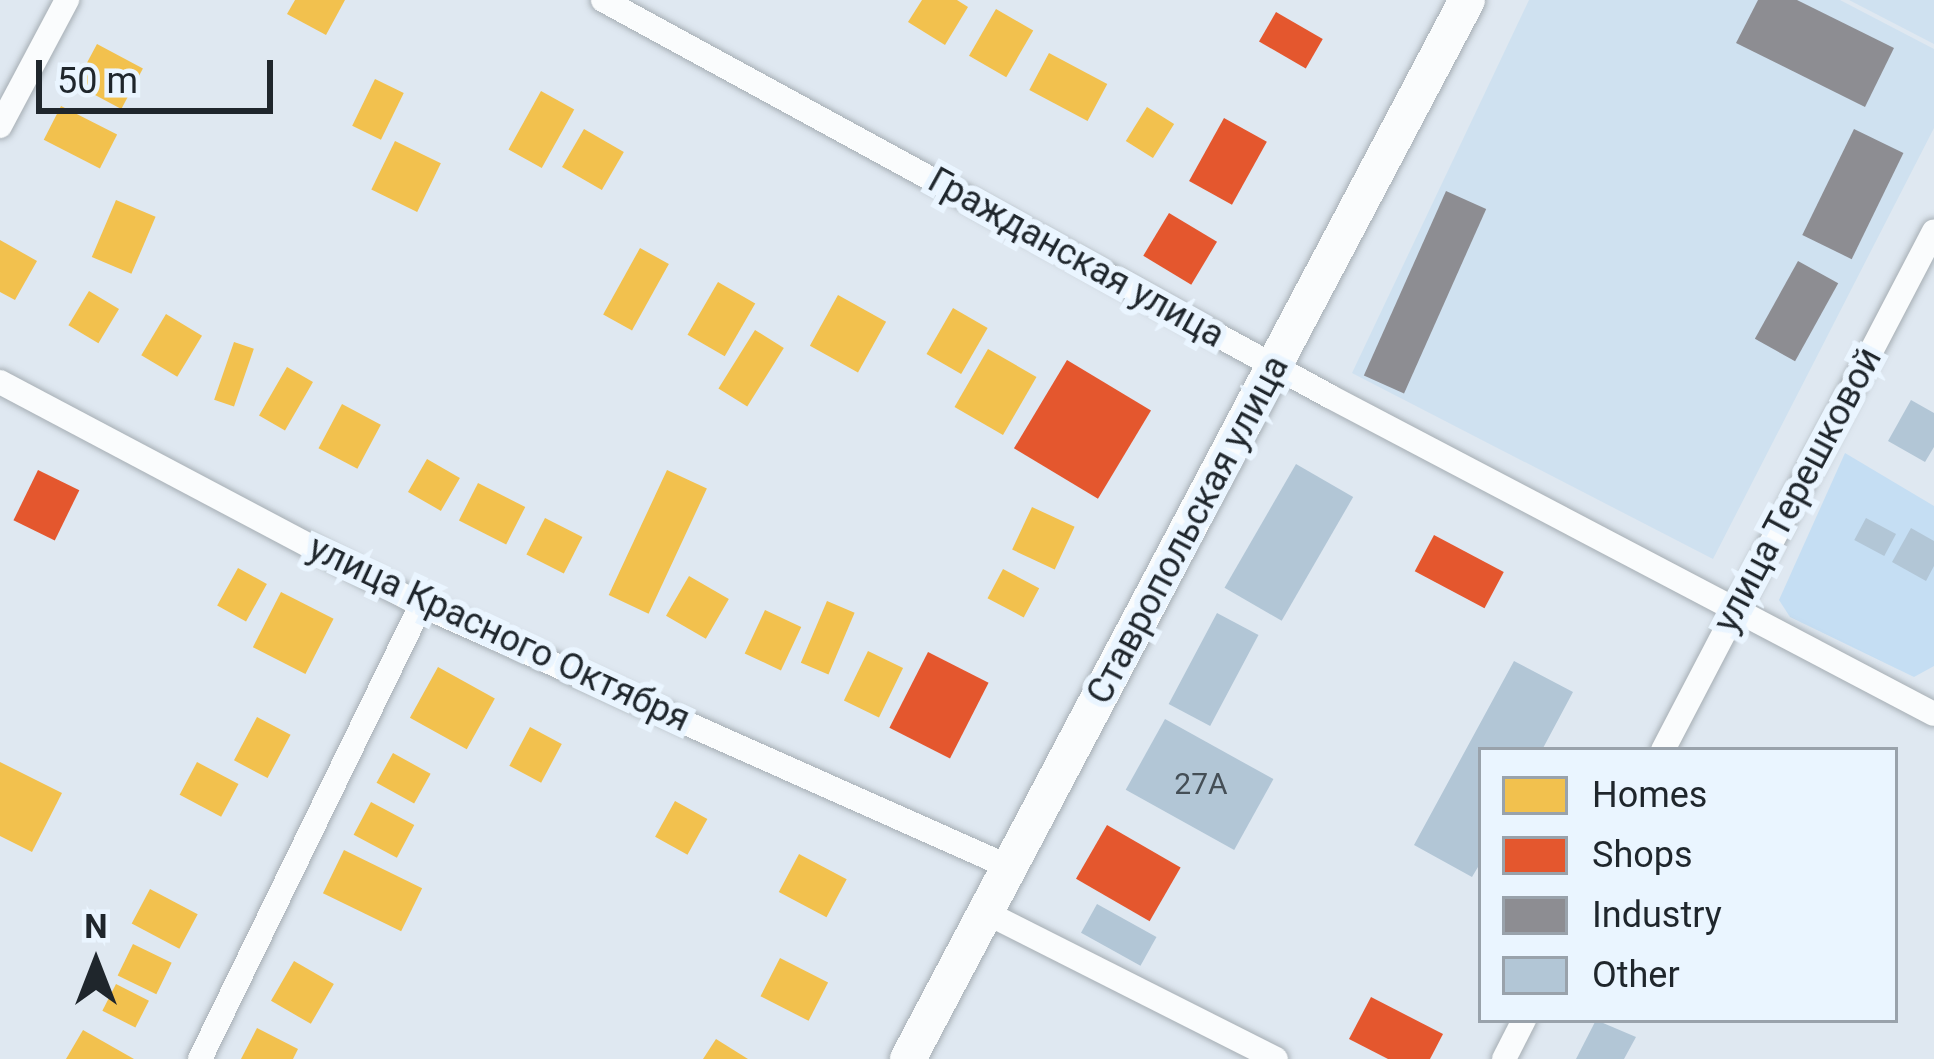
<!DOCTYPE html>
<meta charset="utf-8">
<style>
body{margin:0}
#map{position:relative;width:1934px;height:1059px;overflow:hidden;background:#dfe8f1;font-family:Roboto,sans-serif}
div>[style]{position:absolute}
.built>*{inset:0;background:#cfe1f0}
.green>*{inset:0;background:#c5def3}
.homes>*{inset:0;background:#f2c14e;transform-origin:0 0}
.shops>*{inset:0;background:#e4572e;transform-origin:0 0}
.industry>*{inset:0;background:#8d8d92;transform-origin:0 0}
.building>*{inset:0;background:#b2c6d6;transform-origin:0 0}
.roads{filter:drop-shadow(0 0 3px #a6aeb4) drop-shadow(0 0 3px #a6aeb4)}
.street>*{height:24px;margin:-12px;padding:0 12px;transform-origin:12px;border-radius:12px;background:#fafcfd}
.secondary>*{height:36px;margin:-18px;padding:0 18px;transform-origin:18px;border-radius:18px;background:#fafcfd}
span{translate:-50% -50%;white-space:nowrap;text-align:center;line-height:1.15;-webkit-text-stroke:12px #eaf5ff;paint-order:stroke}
.number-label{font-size:30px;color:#444e56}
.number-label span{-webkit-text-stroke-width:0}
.street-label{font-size:36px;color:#1f262c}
.legend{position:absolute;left:1478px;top:747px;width:420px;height:276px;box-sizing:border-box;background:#eaf5ff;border:3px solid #99a2ab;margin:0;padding:15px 21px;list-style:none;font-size:36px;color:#1f262c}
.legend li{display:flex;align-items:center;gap:24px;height:60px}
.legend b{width:60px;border:3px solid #99a2ab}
.north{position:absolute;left:36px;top:903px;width:120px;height:120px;-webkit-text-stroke:9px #eaf5ff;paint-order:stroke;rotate:0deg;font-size:33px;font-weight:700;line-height:48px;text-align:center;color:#1f262c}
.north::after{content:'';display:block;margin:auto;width:42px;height:54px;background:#1f262c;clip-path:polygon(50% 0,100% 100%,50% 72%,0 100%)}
.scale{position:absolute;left:36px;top:60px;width:237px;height:54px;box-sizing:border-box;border:6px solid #1f262c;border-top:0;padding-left:15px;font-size:36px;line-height:42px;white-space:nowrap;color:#1f262c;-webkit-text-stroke:9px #eaf5ff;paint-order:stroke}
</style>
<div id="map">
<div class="built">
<i style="clip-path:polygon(1529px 0,1840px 0,1934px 49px,1934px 128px,1713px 559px,1352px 373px)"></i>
<i style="clip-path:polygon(1849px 0,1934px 0,1934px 44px)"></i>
</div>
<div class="green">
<i style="clip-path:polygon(1845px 453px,1934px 506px,1934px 666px,1914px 677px,1790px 617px,1779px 600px)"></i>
</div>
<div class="homes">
<i style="clip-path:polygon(295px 0,345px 0,326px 35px,287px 14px)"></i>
<i style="clip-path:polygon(922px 0,957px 0,968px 7px,945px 45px,908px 22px)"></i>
<i style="left:996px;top:9px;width:43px;height:54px;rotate:30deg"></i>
<i style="left:97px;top:44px;width:52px;height:46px;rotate:28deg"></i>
<i style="left:1049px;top:53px;width:66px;height:42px;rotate:28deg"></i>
<i style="left:375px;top:79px;width:32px;height:52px;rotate:26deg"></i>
<i style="left:541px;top:91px;width:38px;height:67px;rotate:29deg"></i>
<i style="left:61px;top:106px;width:63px;height:38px;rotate:27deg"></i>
<i style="left:1147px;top:107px;width:32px;height:40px;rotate:32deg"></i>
<i style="left:584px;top:129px;width:46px;height:44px;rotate:30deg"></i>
<i style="left:395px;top:141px;width:51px;height:54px;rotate:26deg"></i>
<i style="left:116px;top:200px;width:43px;height:62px;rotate:23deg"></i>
<i style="clip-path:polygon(0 240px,37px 261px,15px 300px,0 292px)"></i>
<i style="left:640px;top:248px;width:33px;height:76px;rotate:29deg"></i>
<i style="left:718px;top:282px;width:43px;height:61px;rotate:30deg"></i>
<i style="left:89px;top:291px;width:35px;height:40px;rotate:31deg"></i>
<i style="left:838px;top:295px;width:55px;height:58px;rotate:29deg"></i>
<i style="left:953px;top:308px;width:40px;height:53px;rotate:30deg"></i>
<i style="left:166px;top:314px;width:42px;height:48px;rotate:31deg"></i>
<i style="left:755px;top:330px;width:34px;height:69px;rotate:32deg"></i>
<i style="left:234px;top:342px;width:21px;height:61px;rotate:19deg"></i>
<i style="left:988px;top:349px;width:56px;height:67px;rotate:30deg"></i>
<i style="left:287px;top:367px;width:30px;height:56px;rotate:30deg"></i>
<i style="left:342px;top:404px;width:44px;height:50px;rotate:28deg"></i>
<i style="left:427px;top:459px;width:38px;height:38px;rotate:30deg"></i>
<i style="left:667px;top:470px;width:44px;height:138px;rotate:25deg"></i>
<i style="left:478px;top:483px;width:53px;height:42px;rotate:27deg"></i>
<i style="left:1032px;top:507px;width:47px;height:47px;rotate:25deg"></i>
<i style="left:545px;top:518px;width:42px;height:41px;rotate:27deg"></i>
<i style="left:238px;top:568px;width:33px;height:43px;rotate:29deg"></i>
<i style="left:1003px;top:569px;width:41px;height:33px;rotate:28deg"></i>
<i style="left:689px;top:576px;width:46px;height:46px;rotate:30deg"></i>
<i style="left:281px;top:592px;width:59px;height:62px;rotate:27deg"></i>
<i style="left:827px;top:601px;width:30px;height:67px;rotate:23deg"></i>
<i style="left:765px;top:610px;width:40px;height:48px;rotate:25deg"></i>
<i style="left:868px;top:651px;width:39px;height:55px;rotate:26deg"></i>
<i style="left:438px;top:667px;width:65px;height:58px;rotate:29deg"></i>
<i style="left:257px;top:717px;width:38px;height:49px;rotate:28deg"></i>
<i style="left:530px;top:727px;width:36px;height:44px;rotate:28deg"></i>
<i style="left:393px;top:753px;width:43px;height:34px;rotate:29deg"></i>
<i style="clip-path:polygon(0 762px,62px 793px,32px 852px,0 836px)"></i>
<i style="left:197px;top:762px;width:47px;height:37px;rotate:28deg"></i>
<i style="left:675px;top:801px;width:37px;height:41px;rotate:29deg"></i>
<i style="left:371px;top:802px;width:49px;height:37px;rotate:28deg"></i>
<i style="left:344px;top:850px;width:87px;height:48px;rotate:26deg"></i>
<i style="left:799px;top:854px;width:54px;height:43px;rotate:28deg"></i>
<i style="left:150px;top:889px;width:54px;height:39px;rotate:28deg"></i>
<i style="left:133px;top:944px;width:43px;height:35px;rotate:26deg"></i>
<i style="left:780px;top:958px;width:54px;height:43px;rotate:27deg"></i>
<i style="left:294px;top:961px;width:46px;height:46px;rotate:30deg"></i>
<i style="left:116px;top:984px;width:37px;height:30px;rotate:27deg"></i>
<i style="clip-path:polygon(257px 1028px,298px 1049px,293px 1059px,241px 1059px)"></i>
<i style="clip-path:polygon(83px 1030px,134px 1059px,66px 1059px)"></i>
<i style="clip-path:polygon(716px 1039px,748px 1059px,703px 1059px)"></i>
</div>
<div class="shops">
<i style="left:1276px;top:12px;width:54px;height:34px;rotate:30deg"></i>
<i style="left:1224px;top:118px;width:49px;height:72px;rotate:29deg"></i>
<i style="left:1169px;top:213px;width:56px;height:50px;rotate:31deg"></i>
<i style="left:1067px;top:360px;width:98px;height:103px;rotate:31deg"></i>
<i style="left:38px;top:470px;width:46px;height:56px;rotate:26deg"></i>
<i style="left:1434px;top:535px;width:79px;height:41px;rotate:28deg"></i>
<i style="left:928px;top:652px;width:68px;height:85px;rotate:27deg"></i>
<i style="left:1107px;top:825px;width:85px;height:62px;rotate:30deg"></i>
<i style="clip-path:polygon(1371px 997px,1443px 1034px,1430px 1059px,1388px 1059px,1349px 1039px)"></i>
</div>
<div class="industry">
<i style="clip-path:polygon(1758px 0,1797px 0,1894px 48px,1865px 107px,1736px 43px)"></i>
<i style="left:1854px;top:129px;width:55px;height:118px;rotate:26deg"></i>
<i style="left:1446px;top:191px;width:44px;height:202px;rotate:24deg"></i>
<i style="left:1798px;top:261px;width:46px;height:89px;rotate:29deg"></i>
</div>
<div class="building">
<i style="clip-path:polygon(1911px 400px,1934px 413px,1934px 447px,1925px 462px,1888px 441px)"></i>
<i style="left:1296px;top:464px;width:66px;height:143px;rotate:30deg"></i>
<i style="left:1866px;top:518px;width:34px;height:25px;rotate:28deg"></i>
<i style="clip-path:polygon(1911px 528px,1934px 541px,1934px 566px,1926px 581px,1892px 562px)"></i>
<i style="left:1217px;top:613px;width:47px;height:103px;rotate:28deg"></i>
<i style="clip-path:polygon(1514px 661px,1573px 692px,1542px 750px,1481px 750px,1481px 862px,1472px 877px,1414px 845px)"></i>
<i style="left:1165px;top:719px;width:124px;height:81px;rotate:29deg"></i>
<i style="left:1097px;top:904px;width:68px;height:33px;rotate:29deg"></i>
<i style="clip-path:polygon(1596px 1020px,1636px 1037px,1624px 1059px,1576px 1059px)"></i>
</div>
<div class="roads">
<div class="street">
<i style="left:603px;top:0;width:827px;rotate:28.61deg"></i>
<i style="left:1329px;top:396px;width:683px;rotate:27.73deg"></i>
<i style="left:0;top:126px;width:143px;rotate:-62deg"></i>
<i style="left:0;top:382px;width:476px;rotate:27.9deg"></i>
<i style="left:421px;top:605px;width:641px;rotate:24.01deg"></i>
<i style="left:1663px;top:750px;width:585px;rotate:-62.43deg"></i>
<i style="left:983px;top:911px;width:328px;rotate:26.8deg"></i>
<i style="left:200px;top:1059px;width:505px;rotate:-64.04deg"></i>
<i style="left:1504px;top:1059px;width:44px;rotate:-62.9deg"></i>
</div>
<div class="secondary">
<i style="left:908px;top:1059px;width:1197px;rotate:-62.17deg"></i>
</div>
</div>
<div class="number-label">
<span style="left:1201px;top:784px">27А</span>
</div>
<div class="street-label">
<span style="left:1076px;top:258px;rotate:29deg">Гражданская улица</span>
<span style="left:1798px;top:490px;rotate:-62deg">улица Терешковой</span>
<span style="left:1188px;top:530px;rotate:-62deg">Ставропольская улица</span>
<span style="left:499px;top:634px;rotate:25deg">улица Красного Октября</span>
</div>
<ul class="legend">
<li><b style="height:33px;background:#f2c14e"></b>Homes</li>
<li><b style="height:33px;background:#e4572e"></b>Shops</li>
<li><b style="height:33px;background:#8d8d92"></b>Industry</li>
<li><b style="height:33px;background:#b2c6d6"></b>Other</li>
</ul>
<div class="north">N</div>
<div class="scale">50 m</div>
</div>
